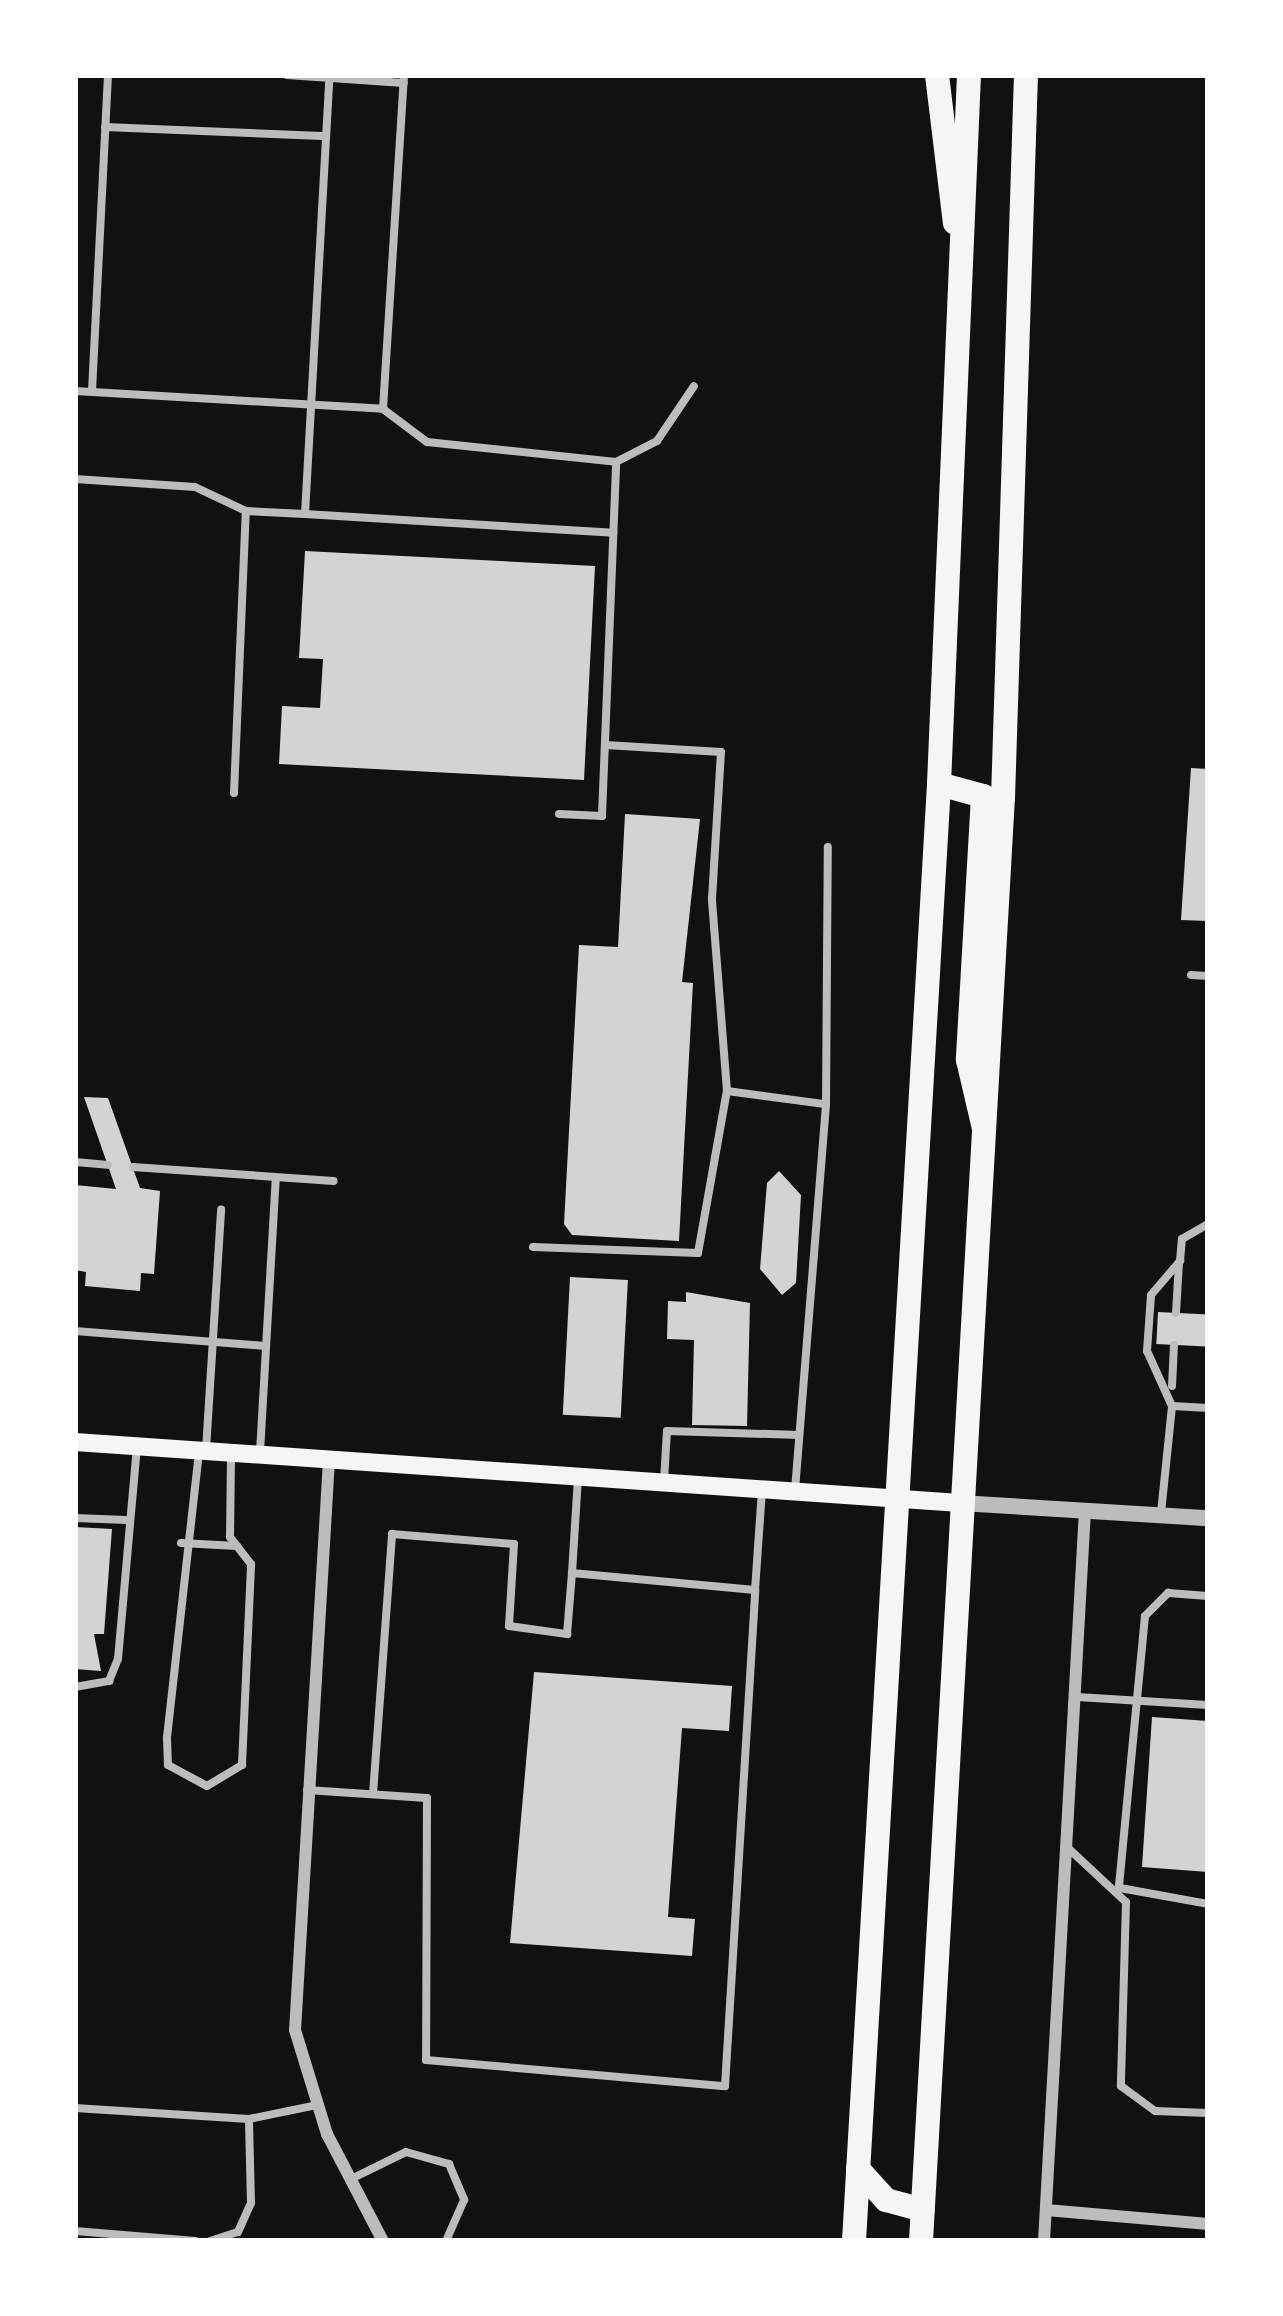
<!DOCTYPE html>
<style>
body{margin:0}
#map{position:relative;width:1283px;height:2316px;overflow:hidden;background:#111;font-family:"Nunito Sans",sans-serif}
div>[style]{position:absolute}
.building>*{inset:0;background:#d3d3d3;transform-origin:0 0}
.service>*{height:8px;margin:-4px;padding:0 4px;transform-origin:4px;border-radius:4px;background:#bcbcbc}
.minor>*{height:12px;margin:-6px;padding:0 6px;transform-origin:6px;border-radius:6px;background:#bcbcbc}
.tertiary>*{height:16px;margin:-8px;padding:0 8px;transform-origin:8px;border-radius:8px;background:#bcbcbc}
.secondary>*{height:18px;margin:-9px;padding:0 9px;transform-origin:9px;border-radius:9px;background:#f5f5f5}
.trunk>*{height:24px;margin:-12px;padding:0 12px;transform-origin:12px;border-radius:12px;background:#f5f5f5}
.motorway>*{height:24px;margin:-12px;padding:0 12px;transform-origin:12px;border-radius:12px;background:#f5f5f5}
span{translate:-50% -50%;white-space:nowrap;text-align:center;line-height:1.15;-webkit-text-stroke:12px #fff;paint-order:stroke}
.frame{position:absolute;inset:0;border:78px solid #fff;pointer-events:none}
</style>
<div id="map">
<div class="building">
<i style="clip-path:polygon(305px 551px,595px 566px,584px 780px,279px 764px,282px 706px,320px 708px,323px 659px,299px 658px)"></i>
<i style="clip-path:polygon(1191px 768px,1208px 769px,1208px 921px,1181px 920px)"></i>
<i style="clip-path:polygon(625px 814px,700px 819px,682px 982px,693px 983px,679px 1241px,572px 1235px,564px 1224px,579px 945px,618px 947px)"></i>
<i style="clip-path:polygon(84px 1097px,108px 1098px,140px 1188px,160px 1191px,154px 1274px,141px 1273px,140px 1291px,85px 1286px,86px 1272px,75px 1270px,75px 1185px,116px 1189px)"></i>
<i style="clip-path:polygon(779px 1171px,801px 1195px,796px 1283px,782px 1295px,760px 1269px,767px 1183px)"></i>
<i style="left:570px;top:1277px;width:58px;height:138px;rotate:3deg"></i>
<i style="clip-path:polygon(686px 1292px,750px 1303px,747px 1426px,692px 1425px,694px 1340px,667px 1339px,668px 1301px,686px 1302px)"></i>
<i style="left:1158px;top:1312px;width:50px;height:32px;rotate:3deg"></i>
<i style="clip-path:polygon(75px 1527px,112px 1529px,104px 1634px,94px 1634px,101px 1671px,75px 1669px)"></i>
<i style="clip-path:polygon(534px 1672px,732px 1686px,729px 1731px,682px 1728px,668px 1917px,695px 1919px,692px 1956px,510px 1943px)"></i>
<i style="clip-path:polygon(1152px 1717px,1208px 1721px,1208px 1872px,1142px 1867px)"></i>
</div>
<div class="service">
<i style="left:287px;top:75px;width:117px;rotate:3.9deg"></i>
<i style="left:105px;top:127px;width:217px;rotate:2.4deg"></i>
<i style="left:75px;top:391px;width:309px;rotate:3.3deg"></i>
<i style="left:383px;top:409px;width:335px;rotate:-86.4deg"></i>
<i style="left:92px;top:391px;width:316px;rotate:-87.1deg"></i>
<i style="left:383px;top:409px;width:55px;rotate:36.9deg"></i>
<i style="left:427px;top:442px;width:190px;rotate:6deg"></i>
<i style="left:616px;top:462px;width:46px;rotate:-27.1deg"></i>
<i style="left:657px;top:441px;width:66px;rotate:-56.1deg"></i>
<i style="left:75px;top:479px;width:120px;rotate:3.8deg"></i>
<i style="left:195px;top:487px;width:56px;rotate:25.2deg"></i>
<i style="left:246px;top:511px;width:59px;rotate:2.9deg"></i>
<i style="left:305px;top:514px;width:437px;rotate:-86.8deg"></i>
<i style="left:305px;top:514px;width:309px;rotate:3.5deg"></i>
<i style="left:234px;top:793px;width:282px;rotate:-87.6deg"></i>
<i style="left:559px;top:814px;width:43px;rotate:2.7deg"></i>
<i style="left:602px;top:816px;width:354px;rotate:-87.7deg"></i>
<i style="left:1191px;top:975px;width:17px;rotate:3deg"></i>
<i style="left:727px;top:1091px;width:99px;rotate:7.6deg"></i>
<i style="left:75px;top:1162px;width:33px;rotate:5deg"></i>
<i style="left:133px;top:1167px;width:201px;rotate:4deg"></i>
<i style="left:533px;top:1247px;width:165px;rotate:2.1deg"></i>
<i style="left:698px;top:1253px;width:165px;rotate:-79.9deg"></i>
<i style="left:727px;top:1091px;width:193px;rotate:-94.5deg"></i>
<i style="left:712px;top:899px;width:147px;rotate:-86.5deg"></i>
<i style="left:721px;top:752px;width:116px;rotate:-176.5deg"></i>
<i style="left:1176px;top:1313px;width:50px;rotate:-86.6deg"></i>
<i style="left:75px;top:1331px;width:191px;rotate:4.5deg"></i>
<i style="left:1172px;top:1386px;width:41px;rotate:-87.2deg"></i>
<i style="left:1172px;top:1406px;width:60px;rotate:-114.4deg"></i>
<i style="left:1147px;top:1351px;width:56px;rotate:-85.9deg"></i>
<i style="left:1151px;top:1295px;width:45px;rotate:-49.5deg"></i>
<i style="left:1180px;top:1261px;width:22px;rotate:-85deg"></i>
<i style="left:1182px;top:1239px;width:30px;rotate:-30deg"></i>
<i style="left:206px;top:1450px;width:241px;rotate:-86.4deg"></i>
<i style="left:199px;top:1452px;width:288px;rotate:96.4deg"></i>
<i style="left:167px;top:1738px;width:27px;rotate:88deg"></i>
<i style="left:168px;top:1765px;width:44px;rotate:28.3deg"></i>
<i style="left:207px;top:1786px;width:41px;rotate:-31deg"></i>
<i style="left:242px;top:1765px;width:201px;rotate:-87.4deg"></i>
<i style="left:251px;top:1564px;width:34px;rotate:-128deg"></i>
<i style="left:230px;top:1537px;width:80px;rotate:-89.3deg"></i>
<i style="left:260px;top:1452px;width:275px;rotate:-86.7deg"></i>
<i style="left:664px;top:1481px;width:50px;rotate:-86.6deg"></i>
<i style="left:667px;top:1431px;width:132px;rotate:1.7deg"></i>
<i style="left:795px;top:1490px;width:386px;rotate:-85.4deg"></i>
<i style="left:826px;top:1105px;width:258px;rotate:-89.6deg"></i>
<i style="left:1161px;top:1513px;width:108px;rotate:-84.1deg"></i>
<i style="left:1172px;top:1406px;width:36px;rotate:3deg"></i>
<i style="left:75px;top:1518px;width:51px;rotate:2.2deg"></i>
<i style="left:181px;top:1543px;width:56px;rotate:3.1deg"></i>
<i style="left:755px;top:1590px;width:101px;rotate:-86deg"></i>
<i style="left:75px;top:1687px;width:35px;rotate:-10deg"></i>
<i style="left:109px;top:1681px;width:24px;rotate:-68deg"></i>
<i style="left:118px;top:1659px;width:213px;rotate:-84.9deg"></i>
<i style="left:1077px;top:1697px;width:131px;rotate:3.5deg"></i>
<i style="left:307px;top:1790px;width:120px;rotate:3.8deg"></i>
<i style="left:427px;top:1798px;width:262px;rotate:90.2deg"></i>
<i style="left:426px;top:2060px;width:300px;rotate:5deg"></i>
<i style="left:725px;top:2086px;width:497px;rotate:-86.5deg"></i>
<i style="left:755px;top:1590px;width:184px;rotate:-174.7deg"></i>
<i style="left:572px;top:1573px;width:95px;rotate:-86.4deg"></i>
<i style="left:373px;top:1794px;width:261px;rotate:-85.8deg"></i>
<i style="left:392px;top:1534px;width:122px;rotate:4.7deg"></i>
<i style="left:514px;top:1544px;width:82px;rotate:93.5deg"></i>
<i style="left:509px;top:1626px;width:59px;rotate:7.9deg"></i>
<i style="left:567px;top:1634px;width:61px;rotate:-85.3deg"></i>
<i style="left:1068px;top:1848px;width:79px;rotate:43deg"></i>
<i style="left:1126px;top:1902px;width:184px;rotate:91.6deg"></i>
<i style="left:1121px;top:2086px;width:42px;rotate:36.3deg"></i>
<i style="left:1155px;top:2111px;width:53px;rotate:2.2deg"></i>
<i style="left:1119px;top:1886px;width:271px;rotate:-84.5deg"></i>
<i style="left:1145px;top:1616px;width:33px;rotate:-45deg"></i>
<i style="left:1168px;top:1593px;width:40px;rotate:4.3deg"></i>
<i style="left:1120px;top:1888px;width:89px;rotate:10.3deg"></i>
<i style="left:75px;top:2108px;width:174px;rotate:3.6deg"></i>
<i style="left:249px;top:2119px;width:69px;rotate:-11.6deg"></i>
<i style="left:351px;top:2179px;width:61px;rotate:-26.1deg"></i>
<i style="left:406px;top:2152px;width:45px;rotate:15.6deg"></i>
<i style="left:449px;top:2164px;width:39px;rotate:67deg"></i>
<i style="left:464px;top:2200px;width:45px;rotate:113.7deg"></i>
<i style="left:75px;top:2231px;width:121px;rotate:4.7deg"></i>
<i style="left:210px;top:2241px;width:29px;rotate:-18deg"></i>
<i style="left:238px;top:2232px;width:32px;rotate:-66deg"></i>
<i style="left:251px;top:2203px;width:84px;rotate:-91.4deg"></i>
</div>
<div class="minor">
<i style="left:329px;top:1460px;width:571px;rotate:93.41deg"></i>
<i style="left:295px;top:2030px;width:109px;rotate:72.9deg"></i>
<i style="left:327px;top:2134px;width:121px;rotate:62.4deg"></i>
<i style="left:1046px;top:2210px;width:163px;rotate:4.9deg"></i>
<i style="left:1044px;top:2241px;width:732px;rotate:-86.79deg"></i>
</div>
<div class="tertiary">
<i style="left:960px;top:1503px;width:248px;rotate:3.5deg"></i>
</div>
<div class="secondary">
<i style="left:75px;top:1442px;width:887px;rotate:3.94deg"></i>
</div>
<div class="trunk">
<i style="left:858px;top:2169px;width:42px;rotate:47.9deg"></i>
<i style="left:886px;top:2200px;width:38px;rotate:15deg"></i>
<i style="left:854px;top:2241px;width:1459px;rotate:-86.66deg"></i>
<i style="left:939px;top:784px;width:46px;rotate:15.3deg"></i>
<i style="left:983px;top:796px;width:264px;rotate:93.3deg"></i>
<i style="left:968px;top:1060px;width:71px;rotate:76.9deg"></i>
<i style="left:921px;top:2241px;width:1445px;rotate:-86.75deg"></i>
</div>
<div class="motorway">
<i style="left:937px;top:75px;width:149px;rotate:83.1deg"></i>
<i style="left:939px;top:784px;width:710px;rotate:-87.58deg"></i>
<i style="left:1003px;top:798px;width:723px;rotate:-88.18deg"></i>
</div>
<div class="frame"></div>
</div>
